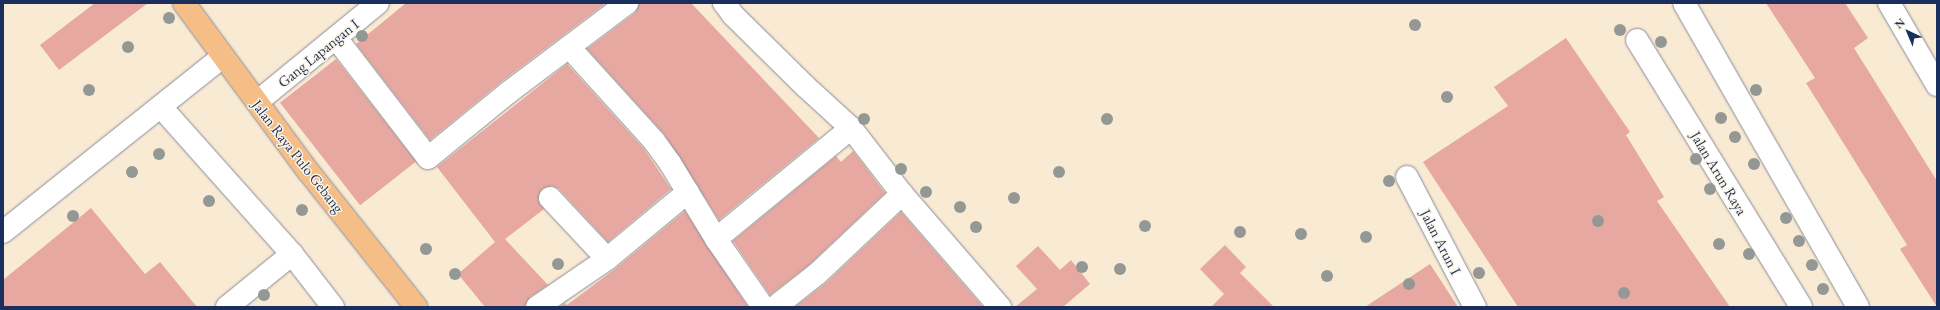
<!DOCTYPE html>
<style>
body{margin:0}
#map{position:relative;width:1940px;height:310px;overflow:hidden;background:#f9ead4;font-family:"EB Garamond",serif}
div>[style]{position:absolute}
.building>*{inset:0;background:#e6a8a0;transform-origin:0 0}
.roads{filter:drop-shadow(0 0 1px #8a8c99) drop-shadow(0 0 1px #8a8c99)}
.street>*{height:22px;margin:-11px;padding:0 11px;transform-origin:11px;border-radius:11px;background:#fff}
.primary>*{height:22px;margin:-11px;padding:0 11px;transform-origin:11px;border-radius:11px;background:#f6be87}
.trees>*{width:12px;height:12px;margin:-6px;border-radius:50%;background:#949895}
span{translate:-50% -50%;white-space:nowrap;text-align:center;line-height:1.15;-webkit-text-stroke:3px #fcf5e5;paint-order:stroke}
.street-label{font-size:15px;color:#1b2f5e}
.frame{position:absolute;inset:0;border:4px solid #1b2f5e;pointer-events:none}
.north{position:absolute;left:1888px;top:12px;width:40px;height:40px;-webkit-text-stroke:3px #fcf5e5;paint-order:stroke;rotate:316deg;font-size:11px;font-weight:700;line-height:16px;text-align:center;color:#1b2f5e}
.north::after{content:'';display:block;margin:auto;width:14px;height:18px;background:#1b2f5e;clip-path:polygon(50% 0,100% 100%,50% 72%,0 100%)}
</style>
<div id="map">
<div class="building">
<i style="clip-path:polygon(95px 3px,148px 3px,59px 70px,40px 45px)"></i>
<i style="clip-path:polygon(406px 3px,606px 3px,501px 82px,430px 140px,356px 44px)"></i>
<i style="clip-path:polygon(639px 3px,691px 3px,819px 138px,719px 220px,664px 134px,587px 49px,635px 13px)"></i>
<i style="clip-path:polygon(1766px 3px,1845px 3px,1868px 38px,1854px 48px,1937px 181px,1937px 307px,1900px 249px,1907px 245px,1806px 83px,1815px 78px)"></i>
<i style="clip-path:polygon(1566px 38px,1630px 132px,1626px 135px,1664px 197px,1657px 201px,1730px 307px,1518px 307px,1423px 162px,1508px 106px,1494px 87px)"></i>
<i style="left:336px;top:59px;width:130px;height:71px;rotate:52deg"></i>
<i style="clip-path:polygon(567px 64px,644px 149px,671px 189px,608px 242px,559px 189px,553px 186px,542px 189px,538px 200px,544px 209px,505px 239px,548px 285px,530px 297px,525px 307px,485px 307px,458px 274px,495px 242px,437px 167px)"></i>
<i style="clip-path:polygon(853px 151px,885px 193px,809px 265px,770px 295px,733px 241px,836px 156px,841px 162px)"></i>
<i style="clip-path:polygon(91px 208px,145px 274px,160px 262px,197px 307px,3px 307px,3px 280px)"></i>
<i style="clip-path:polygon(685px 211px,748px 307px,559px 307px,565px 303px,567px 305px,615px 269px)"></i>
<i style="clip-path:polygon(901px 212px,983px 307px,795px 307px,826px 283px)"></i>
<i style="clip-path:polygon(1225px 245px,1246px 267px,1240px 273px,1274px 307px,1211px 307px,1224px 294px,1200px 269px)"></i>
<i style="clip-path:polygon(1038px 246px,1060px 270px,1071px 260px,1090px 284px,1063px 307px,1015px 307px,1037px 289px,1016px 266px)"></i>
<i style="clip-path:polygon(1430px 264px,1458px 307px,1365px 307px)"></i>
</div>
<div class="roads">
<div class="street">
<i style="left:724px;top:3px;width:15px;rotate:53deg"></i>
<i style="left:733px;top:15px;width:101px;rotate:44.6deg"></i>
<i style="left:805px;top:86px;width:62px;rotate:42.4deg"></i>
<i style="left:851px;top:128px;width:83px;rotate:52.3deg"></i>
<i style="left:902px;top:194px;width:150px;rotate:49.1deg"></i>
<i style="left:1684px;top:3px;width:350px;rotate:60.2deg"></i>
<i style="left:1889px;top:3px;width:95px;rotate:59.7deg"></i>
<i style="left:336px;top:38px;width:151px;rotate:52.5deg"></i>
<i style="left:428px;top:158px;width:104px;rotate:-39.2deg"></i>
<i style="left:509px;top:92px;width:148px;rotate:-37deg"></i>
<i style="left:1637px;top:40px;width:313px;rotate:58.4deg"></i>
<i style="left:569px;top:47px;width:127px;rotate:47.9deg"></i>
<i style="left:654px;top:141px;width:27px;rotate:54deg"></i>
<i style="left:670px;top:163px;width:89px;rotate:58.8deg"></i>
<i style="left:716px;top:239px;width:175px;rotate:-39.4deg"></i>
<i style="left:257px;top:102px;width:156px;rotate:-39.3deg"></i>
<i style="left:161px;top:107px;width:197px;rotate:48.3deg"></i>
<i style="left:292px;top:254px;width:67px;rotate:52.3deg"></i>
<i style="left:1407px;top:177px;width:147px;rotate:62.4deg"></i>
<i style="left:550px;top:198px;width:83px;rotate:46.9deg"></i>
<i style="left:3px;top:232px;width:280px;rotate:-38.6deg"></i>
<i style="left:716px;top:239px;width:83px;rotate:55.3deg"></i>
<i style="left:227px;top:307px;width:84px;rotate:-39.2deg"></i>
<i style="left:537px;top:307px;width:85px;rotate:-34.4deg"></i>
<i style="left:607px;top:259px;width:105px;rotate:-39.6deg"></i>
<i style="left:775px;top:307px;width:53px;rotate:-38.2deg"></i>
<i style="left:817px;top:274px;width:117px;rotate:-43.3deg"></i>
</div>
<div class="primary">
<i style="left:184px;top:3px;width:209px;rotate:53.6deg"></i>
<i style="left:308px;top:171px;width:174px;rotate:51.5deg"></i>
</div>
</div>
<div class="trees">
<i style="left:169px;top:18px"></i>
<i style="left:1415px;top:25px"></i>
<i style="left:1620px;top:30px"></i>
<i style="left:362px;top:36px"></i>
<i style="left:1661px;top:42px"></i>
<i style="left:128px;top:47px"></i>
<i style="left:89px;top:90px"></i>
<i style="left:1756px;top:90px"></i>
<i style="left:1447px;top:97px"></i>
<i style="left:1721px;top:118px"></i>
<i style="left:864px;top:119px"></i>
<i style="left:1107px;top:119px"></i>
<i style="left:1735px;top:137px"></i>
<i style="left:159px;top:154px"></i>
<i style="left:1696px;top:159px"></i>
<i style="left:1754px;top:164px"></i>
<i style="left:901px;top:169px"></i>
<i style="left:132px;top:172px"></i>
<i style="left:1059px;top:172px"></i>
<i style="left:1389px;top:181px"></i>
<i style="left:1710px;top:189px"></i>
<i style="left:926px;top:192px"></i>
<i style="left:1014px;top:198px"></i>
<i style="left:209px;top:201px"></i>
<i style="left:960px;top:207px"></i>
<i style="left:302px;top:210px"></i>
<i style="left:73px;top:216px"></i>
<i style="left:1786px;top:218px"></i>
<i style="left:1598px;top:221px"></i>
<i style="left:1145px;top:226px"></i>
<i style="left:976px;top:227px"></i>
<i style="left:1240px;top:232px"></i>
<i style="left:1301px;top:234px"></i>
<i style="left:1366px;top:237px"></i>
<i style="left:1799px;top:241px"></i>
<i style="left:1719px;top:244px"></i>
<i style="left:426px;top:249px"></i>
<i style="left:1749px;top:254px"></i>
<i style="left:558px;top:264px"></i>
<i style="left:1812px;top:265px"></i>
<i style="left:1082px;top:267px"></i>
<i style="left:1120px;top:269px"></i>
<i style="left:1479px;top:273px"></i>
<i style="left:455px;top:274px"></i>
<i style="left:1327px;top:276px"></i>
<i style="left:1409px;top:284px"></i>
<i style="left:1823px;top:289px"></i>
<i style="left:1624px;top:293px"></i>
<i style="left:264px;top:295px"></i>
</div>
<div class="street-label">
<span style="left:318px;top:53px;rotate:-39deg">Gang Lapangan I</span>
<span style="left:298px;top:156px;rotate:52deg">Jalan Raya Pulo Gebang</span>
<span style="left:1719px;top:173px;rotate:59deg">Jalan Arun Raya</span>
<span style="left:1441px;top:242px;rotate:63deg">Jalan Arun I</span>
</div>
<div class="frame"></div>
<div class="north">N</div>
</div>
